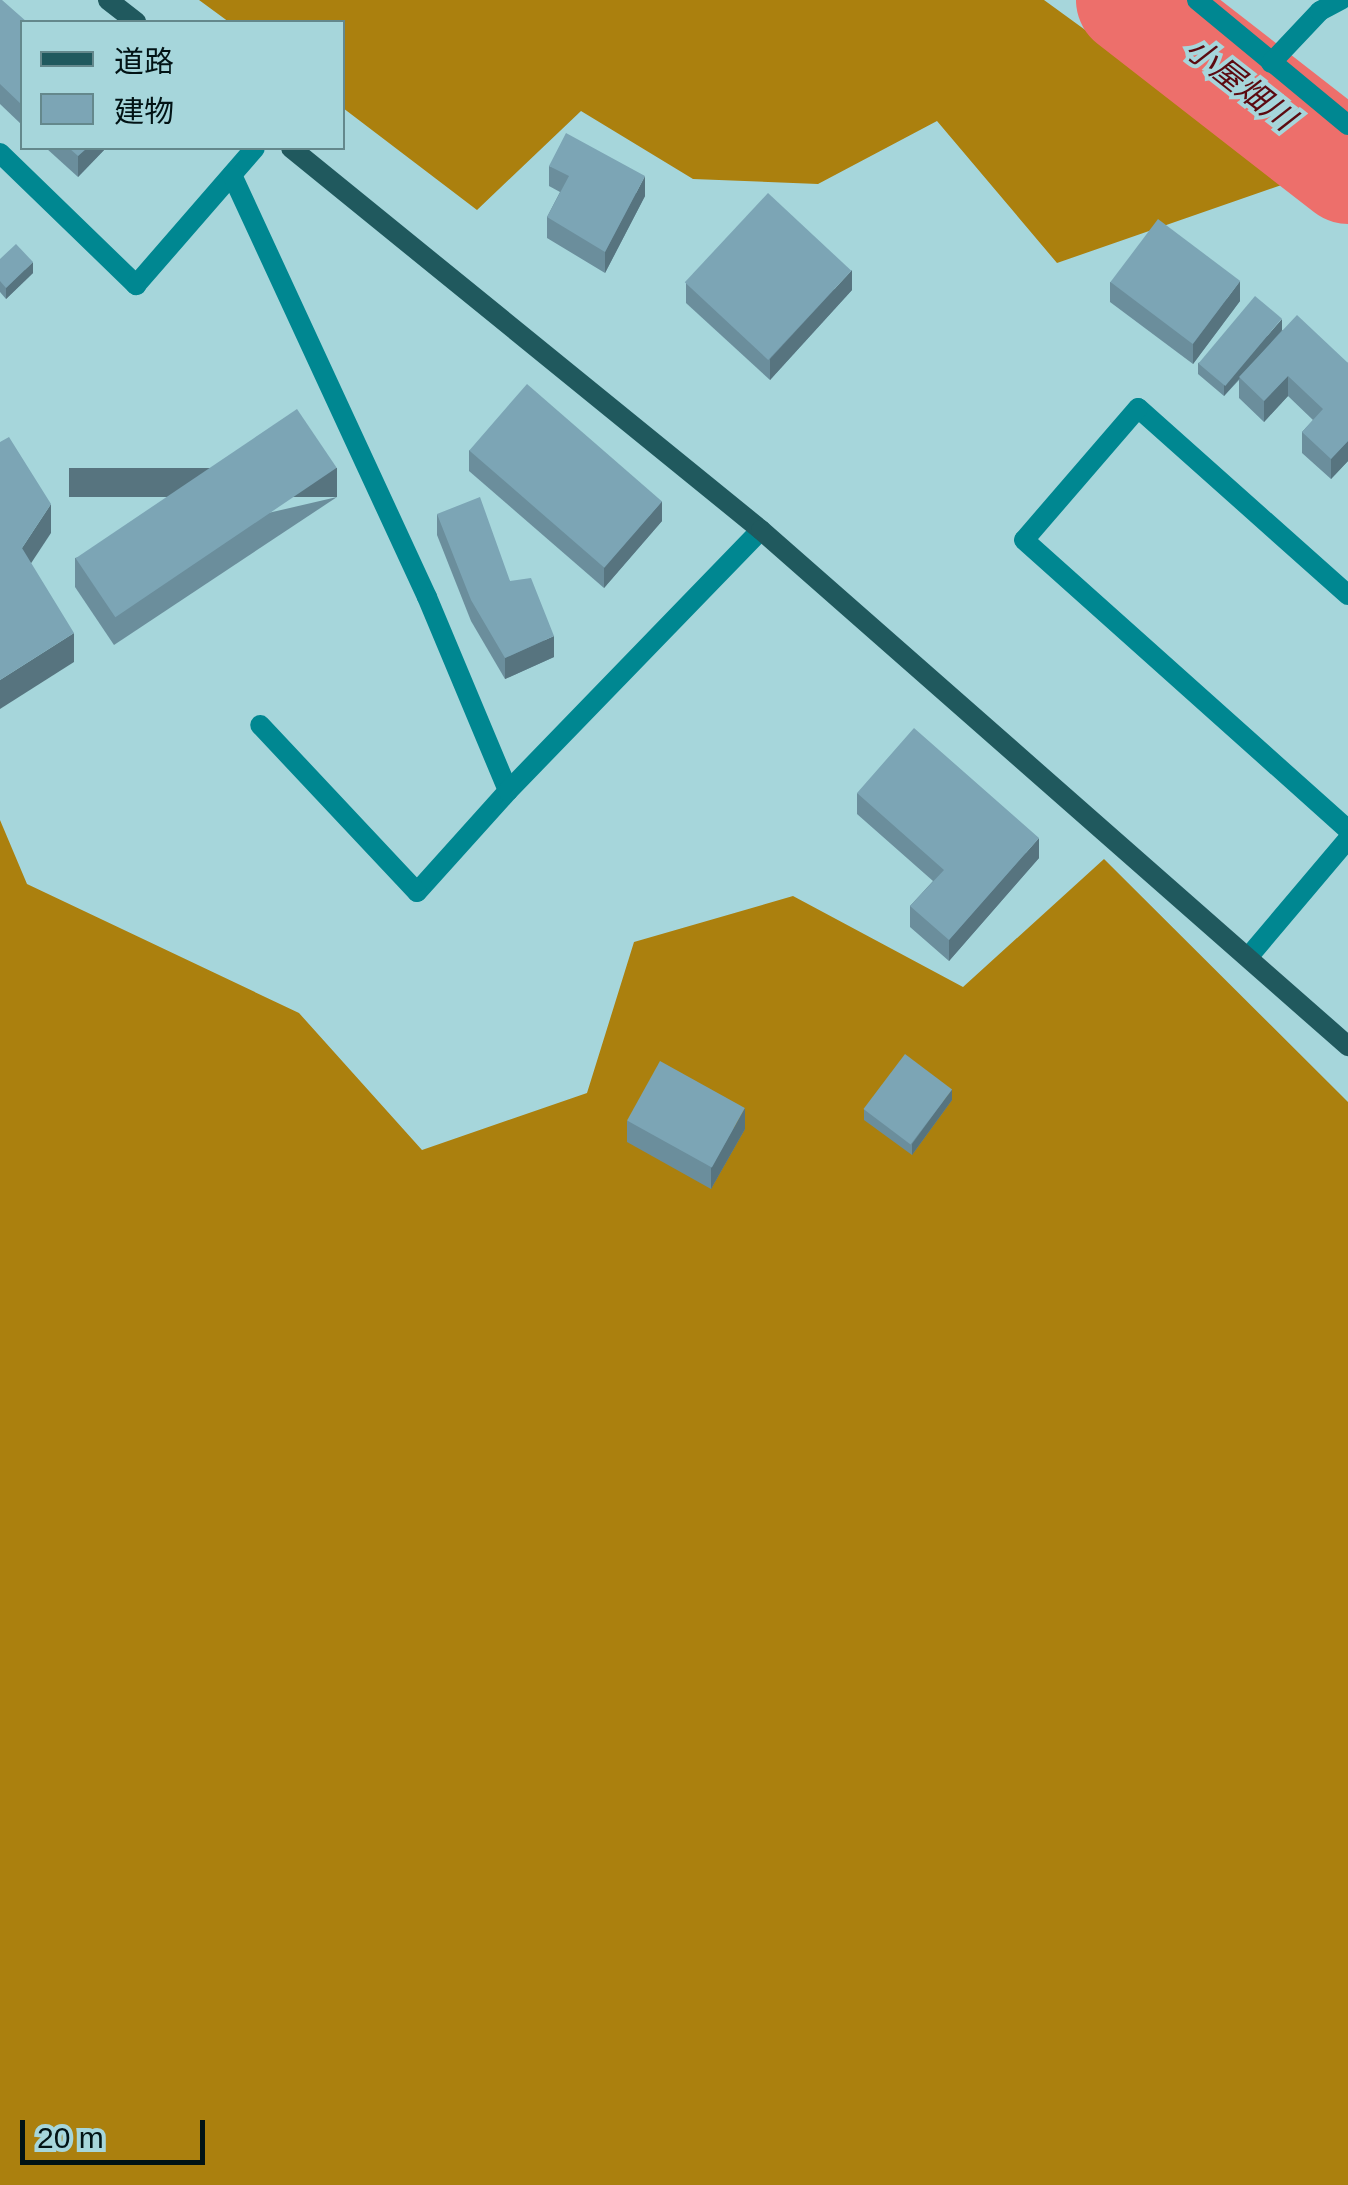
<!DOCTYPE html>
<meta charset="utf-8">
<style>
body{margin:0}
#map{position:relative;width:1348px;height:2185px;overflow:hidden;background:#a6d6db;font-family:Helvetica,"Noto Sans JP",sans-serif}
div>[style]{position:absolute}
.forest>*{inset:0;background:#ab800e}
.river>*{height:110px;margin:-55px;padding:0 55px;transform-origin:55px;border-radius:55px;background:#ed6f6b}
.lane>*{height:20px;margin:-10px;padding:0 10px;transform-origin:10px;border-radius:10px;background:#008791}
.street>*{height:20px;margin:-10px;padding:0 10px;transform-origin:10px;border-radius:10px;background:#008791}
.secondary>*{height:20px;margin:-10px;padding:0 10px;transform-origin:10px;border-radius:10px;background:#20595e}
.wall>*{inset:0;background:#6b8e9c}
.shaded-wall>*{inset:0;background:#57747f;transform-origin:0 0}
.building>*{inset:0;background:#7ca5b5;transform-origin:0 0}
span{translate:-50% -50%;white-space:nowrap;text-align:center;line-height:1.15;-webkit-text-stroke:8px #a6d6db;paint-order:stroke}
.water-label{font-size:32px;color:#5b0a10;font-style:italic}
.legend{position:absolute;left:20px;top:20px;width:325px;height:130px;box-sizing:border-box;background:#a6d6db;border:2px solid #64888c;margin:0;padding:12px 18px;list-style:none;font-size:30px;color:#021315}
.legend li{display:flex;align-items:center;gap:20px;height:50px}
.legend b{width:50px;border:2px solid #64888c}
.scale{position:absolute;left:20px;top:2120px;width:185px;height:45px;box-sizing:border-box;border:5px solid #021315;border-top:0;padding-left:12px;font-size:30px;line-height:35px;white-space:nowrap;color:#021315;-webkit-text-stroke:8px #a6d6db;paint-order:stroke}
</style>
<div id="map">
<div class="forest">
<i style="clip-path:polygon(199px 0,1044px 0,1293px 181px,1057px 263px,937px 121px,818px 184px,693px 179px,581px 111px,477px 210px,343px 108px,342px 22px,229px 22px)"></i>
<i style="clip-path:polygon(0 820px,27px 884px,299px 1013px,422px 1150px,587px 1093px,634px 942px,793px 896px,963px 987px,1104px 859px,1348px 1102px,1348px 2185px,0 2185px)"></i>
</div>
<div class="river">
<i style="left:1131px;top:0;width:275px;rotate:37.9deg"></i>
</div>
<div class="lane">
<i style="left:0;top:153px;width:190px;rotate:44.1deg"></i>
<i style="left:136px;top:285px;width:181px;rotate:-49deg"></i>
<i style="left:232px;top:175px;width:465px;rotate:65.2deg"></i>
<i style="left:427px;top:597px;width:210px;rotate:67.3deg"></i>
<i style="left:508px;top:791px;width:136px;rotate:132deg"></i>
<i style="left:417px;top:892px;width:229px;rotate:-133.2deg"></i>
<i style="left:1348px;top:595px;width:281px;rotate:-138.3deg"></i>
<i style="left:1138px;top:408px;width:174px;rotate:130.8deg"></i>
<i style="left:1024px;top:540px;width:435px;rotate:41.8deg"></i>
<i style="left:508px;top:791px;width:363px;rotate:-45.9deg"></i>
<i style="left:1250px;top:955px;width:152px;rotate:-49.8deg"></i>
</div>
<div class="street">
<i style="left:1197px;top:0;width:196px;rotate:39.6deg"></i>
<i style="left:1271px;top:63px;width:71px;rotate:-46.7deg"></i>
<i style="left:1320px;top:11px;width:24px;rotate:-28deg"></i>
</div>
<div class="secondary">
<i style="left:108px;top:0;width:36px;rotate:38deg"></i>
<i style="left:291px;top:148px;width:606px;rotate:39.1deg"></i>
<i style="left:761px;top:530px;width:782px;rotate:41.32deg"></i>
</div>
<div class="wall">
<i style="clip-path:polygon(0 0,22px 22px,22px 125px,0 104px)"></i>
<i style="clip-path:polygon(46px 148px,106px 148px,78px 177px)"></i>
<i style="clip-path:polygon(549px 166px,645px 196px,605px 273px,547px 238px,547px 217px,560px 192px,549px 186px)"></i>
<i style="clip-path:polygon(0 259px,33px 273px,6px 299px,0 292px)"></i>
<i style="clip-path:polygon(1110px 282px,1240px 301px,1193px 364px,1110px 302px)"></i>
<i style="clip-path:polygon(686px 283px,852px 290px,770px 380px,686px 303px)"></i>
<i style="clip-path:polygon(1282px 330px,1348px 363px,1348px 461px,1331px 479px,1302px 453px,1302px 432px,1313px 420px,1288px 396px,1264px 422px,1239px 398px,1239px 380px,1224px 396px,1198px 374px,1198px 363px)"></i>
<i style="clip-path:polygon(469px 450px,662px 521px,604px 588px,469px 471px)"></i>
<i style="clip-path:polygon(337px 497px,114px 645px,75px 587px,75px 558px)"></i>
<i style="clip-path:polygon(437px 514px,510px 581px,554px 657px,505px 679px,471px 621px,437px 535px)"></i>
<i style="clip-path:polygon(857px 793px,1039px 858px,949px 961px,910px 927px,910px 906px,933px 881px,857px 814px)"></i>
<i style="clip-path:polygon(952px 1100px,912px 1155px,864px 1120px,864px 1109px)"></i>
<i style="clip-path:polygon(627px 1121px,745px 1129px,711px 1189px,627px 1142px)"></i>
</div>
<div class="shaded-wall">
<i style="clip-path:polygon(87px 148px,106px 148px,78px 177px,78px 156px)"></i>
<i style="clip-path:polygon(645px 176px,645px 196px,605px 273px,605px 252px)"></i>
<i style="clip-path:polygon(33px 262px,33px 273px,6px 299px,6px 288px)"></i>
<i style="clip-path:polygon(852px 270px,852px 290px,770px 380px,770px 359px)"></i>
<i style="clip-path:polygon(1240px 281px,1240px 301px,1193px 364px,1193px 344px)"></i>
<i style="clip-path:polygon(1282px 319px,1282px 330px,1224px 396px,1224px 385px)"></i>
<i style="clip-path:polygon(1288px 376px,1288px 396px,1264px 422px,1264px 401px)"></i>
<i style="clip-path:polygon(1348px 441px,1348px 461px,1331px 479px,1331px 459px)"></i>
<i style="left:337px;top:468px;width:29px;height:268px;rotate:90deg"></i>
<i style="clip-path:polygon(662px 501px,662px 521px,604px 588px,604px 567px)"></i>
<i style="clip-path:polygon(51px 504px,51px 533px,22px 577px,22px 548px)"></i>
<i style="clip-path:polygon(74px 633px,74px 662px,0 709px,0 680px)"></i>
<i style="clip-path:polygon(554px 636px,554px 657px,505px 679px,505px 658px)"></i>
<i style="clip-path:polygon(1039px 838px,1039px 858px,949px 961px,949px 940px)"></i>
<i style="clip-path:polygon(952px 1089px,952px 1100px,912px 1155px,912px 1144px)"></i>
<i style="clip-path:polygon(745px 1108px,745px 1129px,711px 1189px,711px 1168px)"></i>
</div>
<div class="building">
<i style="clip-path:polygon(0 0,2px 0,27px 22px,22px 22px,22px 105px,0 84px)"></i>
<i style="clip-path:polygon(566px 133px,645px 176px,605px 252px,547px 217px,569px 176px,549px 166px)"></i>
<i style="clip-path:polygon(69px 148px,87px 148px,78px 156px)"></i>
<i style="left:768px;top:193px;width:114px;height:122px;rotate:43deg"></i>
<i style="left:1158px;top:219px;width:103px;height:79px;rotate:37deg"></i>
<i style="clip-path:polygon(16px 244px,33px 262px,6px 288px,0 281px,0 259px)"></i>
<i style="left:1255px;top:296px;width:35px;height:88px;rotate:40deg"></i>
<i style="clip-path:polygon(1297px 315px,1348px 363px,1348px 441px,1331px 459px,1302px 432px,1323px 409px,1288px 376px,1264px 401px,1239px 377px)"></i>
<i style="left:527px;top:384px;width:179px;height:88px;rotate:41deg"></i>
<i style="left:297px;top:409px;width:71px;height:267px;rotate:56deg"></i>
<i style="clip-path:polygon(9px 437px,51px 504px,22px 548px,74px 633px,0 680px,0 442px)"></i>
<i style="clip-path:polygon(480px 497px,510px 581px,531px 578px,554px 636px,505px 658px,471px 600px,437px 514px)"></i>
<i style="clip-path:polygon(914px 728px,1039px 838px,949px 940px,910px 906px,944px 870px,857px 793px)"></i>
<i style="left:905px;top:1054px;width:59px;height:69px;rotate:37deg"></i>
<i style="left:660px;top:1061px;width:97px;height:68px;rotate:29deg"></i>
</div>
<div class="water-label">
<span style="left:1240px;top:84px;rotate:38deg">小屋畑川</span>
</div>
<ul class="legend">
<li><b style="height:12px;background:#20595e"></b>道路</li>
<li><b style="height:28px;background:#7ca5b5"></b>建物</li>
</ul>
<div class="scale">20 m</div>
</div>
